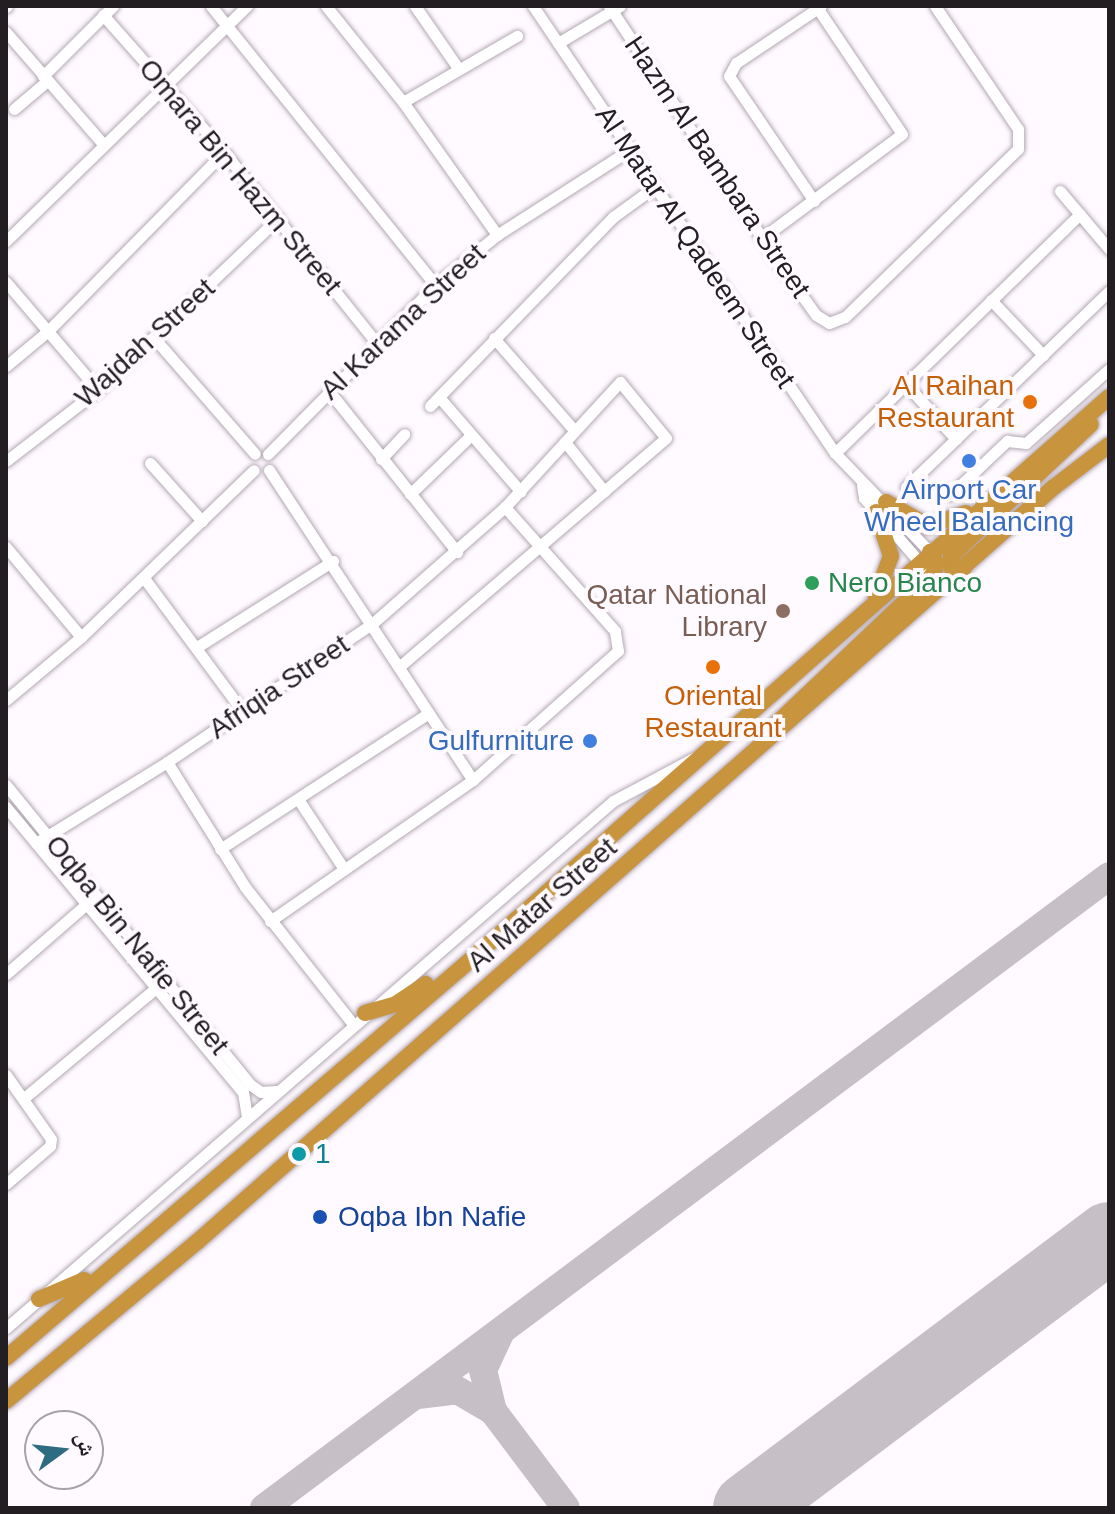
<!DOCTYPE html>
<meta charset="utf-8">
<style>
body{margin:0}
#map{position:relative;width:1115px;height:1514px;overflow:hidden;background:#fffaff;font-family:Arial,"Noto Naskh Arabic",sans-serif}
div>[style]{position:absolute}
.taxiway>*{height:28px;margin:-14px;padding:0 14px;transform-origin:14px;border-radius:14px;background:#c6c0c6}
.runway>*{height:70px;margin:-35px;padding:0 35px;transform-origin:35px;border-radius:35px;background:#c6c0c6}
.roads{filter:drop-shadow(0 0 2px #b3a8b3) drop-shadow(0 0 2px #b3a8b3)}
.minor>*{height:11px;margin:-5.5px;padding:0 5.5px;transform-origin:5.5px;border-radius:5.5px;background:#fff}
.highway>*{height:16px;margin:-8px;padding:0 8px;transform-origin:8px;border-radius:8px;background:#c8943d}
.dots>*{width:22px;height:22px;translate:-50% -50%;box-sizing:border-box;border:4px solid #fffaff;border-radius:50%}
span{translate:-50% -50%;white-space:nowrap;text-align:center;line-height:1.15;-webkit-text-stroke:8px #fffaff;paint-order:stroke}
.street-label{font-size:28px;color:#221e22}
.food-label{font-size:28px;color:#c56008}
.right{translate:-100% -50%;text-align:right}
.shop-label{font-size:28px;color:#366cbe}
.leisure-label{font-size:28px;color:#27864d}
.left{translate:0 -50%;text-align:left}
.education-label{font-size:28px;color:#785e54}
.culture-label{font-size:28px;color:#0d838f}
.transit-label{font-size:28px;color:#164399}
.frame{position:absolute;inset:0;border:8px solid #221e22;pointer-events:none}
.north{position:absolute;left:24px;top:1410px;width:80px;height:80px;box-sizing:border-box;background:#fffaff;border:2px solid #a7a2a7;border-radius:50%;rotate:75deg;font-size:22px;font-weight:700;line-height:32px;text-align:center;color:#221e22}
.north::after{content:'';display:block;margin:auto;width:28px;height:36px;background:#2e6c82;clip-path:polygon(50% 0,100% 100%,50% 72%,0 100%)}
</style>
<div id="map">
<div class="taxiway">
<i style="left:418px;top:1395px;width:39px;rotate:-7deg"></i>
<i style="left:457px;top:1390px;width:42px;rotate:30.3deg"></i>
<i style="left:493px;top:1411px;width:42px;rotate:-103.7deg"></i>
<i style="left:483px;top:1370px;width:40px;rotate:-65deg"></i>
<i style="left:493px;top:1411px;width:121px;rotate:53deg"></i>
<i style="left:264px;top:1508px;width:1055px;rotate:-36.79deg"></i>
</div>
<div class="runway">
<i style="left:748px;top:1508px;width:451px;rotate:-36.9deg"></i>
</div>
<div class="roads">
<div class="minor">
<i style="left:211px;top:6px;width:358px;rotate:51.2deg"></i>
<i style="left:326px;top:6px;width:123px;rotate:51.3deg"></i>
<i style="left:403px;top:102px;width:163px;rotate:54.7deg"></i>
<i style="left:415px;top:6px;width:75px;rotate:55.3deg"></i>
<i style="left:533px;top:6px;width:539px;rotate:55.96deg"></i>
<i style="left:835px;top:453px;width:137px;rotate:46.2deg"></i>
<i style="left:609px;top:6px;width:302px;rotate:56.6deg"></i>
<i style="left:775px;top:258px;width:70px;rotate:54.3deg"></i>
<i style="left:816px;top:315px;width:15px;rotate:32deg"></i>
<i style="left:829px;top:323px;width:17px;rotate:-21deg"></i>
<i style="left:845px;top:317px;width:241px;rotate:-44.2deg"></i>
<i style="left:1018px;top:149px;width:20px;rotate:-90deg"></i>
<i style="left:1018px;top:129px;width:148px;rotate:-124deg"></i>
<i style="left:6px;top:7px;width:1px;rotate:-45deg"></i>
<i style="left:103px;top:15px;width:183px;rotate:48.5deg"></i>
<i style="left:224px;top:152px;width:242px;rotate:51.4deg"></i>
<i style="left:6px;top:32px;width:147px;rotate:49.1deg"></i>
<i style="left:558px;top:43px;width:72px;rotate:-30.8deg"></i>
<i style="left:43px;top:76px;width:99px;rotate:-45deg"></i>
<i style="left:403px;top:102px;width:132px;rotate:-30.1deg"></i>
<i style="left:14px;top:109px;width:43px;rotate:-40.3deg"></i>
<i style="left:1060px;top:191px;width:76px;rotate:49.8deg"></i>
<i style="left:814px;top:201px;width:151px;rotate:-124.2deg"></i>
<i style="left:729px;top:76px;width:15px;rotate:-62deg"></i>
<i style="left:736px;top:63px;width:102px;rotate:-33.8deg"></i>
<i style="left:762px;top:238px;width:174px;rotate:-36.6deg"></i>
<i style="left:902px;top:134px;width:151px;rotate:-123.9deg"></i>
<i style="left:6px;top:241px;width:337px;rotate:-44.3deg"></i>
<i style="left:6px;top:282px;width:142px;rotate:49.6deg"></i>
<i style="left:991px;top:300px;width:76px;rotate:46.6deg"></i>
<i style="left:494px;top:338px;width:121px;rotate:49deg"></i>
<i style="left:155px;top:339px;width:152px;rotate:49deg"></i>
<i style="left:6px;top:366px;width:55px;rotate:-39.8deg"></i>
<i style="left:48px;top:331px;width:251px;rotate:-45.5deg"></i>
<i style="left:905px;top:383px;width:76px;rotate:47.7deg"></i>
<i style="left:329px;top:391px;width:206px;rotate:51.5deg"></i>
<i style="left:439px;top:397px;width:125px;rotate:49.2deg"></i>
<i style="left:430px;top:406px;width:263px;rotate:-45.9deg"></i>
<i style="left:613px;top:217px;width:49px;rotate:-35.9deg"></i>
<i style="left:565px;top:442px;width:63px;rotate:51.5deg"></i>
<i style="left:835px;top:453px;width:342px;rotate:-44.3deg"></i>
<i style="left:268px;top:454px;width:238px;rotate:-45.3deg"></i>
<i style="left:435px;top:285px;width:80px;rotate:-38.9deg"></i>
<i style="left:497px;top:235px;width:156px;rotate:-32.7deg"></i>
<i style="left:381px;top:459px;width:34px;rotate:-47deg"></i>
<i style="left:6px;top:461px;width:116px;rotate:-37.7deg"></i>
<i style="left:98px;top:390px;width:249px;rotate:-43.7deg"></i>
<i style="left:150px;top:463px;width:78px;rotate:48.1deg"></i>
<i style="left:269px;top:470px;width:371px;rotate:56.7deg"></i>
<i style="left:862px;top:485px;width:13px;rotate:81deg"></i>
<i style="left:864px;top:498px;width:110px;rotate:49.1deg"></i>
<i style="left:906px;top:487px;width:282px;rotate:-44deg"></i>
<i style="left:410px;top:494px;width:85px;rotate:-44deg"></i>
<i style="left:950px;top:495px;width:79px;rotate:-43.5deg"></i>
<i style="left:1007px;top:441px;width:19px;rotate:6deg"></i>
<i style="left:1026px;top:443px;width:111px;rotate:-41.7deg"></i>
<i style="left:6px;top:547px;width:117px;rotate:50.2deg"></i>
<i style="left:144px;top:578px;width:167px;rotate:53.5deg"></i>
<i style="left:197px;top:647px;width:161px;rotate:-32.3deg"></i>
<i style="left:6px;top:700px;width:98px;rotate:-40deg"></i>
<i style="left:81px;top:637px;width:240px;rotate:-44deg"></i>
<i style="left:167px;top:762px;width:147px;rotate:58deg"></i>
<i style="left:245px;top:887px;width:173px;rotate:51.8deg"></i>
<i style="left:6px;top:785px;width:387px;rotate:50.8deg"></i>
<i style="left:251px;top:1085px;width:12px;rotate:35deg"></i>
<i style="left:261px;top:1092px;width:15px;rotate:-4deg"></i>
<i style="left:298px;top:799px;width:84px;rotate:56.7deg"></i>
<i style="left:6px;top:807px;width:371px;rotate:50.3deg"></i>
<i style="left:243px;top:1092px;width:26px;rotate:81deg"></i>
<i style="left:36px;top:843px;width:154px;rotate:-31.7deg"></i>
<i style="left:167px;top:762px;width:249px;rotate:-34deg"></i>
<i style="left:373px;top:623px;width:176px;rotate:-41.3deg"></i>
<i style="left:505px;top:507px;width:170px;rotate:-47.4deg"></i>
<i style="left:620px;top:382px;width:72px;rotate:50.6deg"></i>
<i style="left:666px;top:438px;width:352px;rotate:139.4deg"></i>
<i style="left:220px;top:849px;width:249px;rotate:-33.1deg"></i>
<i style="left:270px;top:921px;width:247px;rotate:-34.8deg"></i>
<i style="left:473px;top:780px;width:194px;rotate:-41.7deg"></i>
<i style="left:618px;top:651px;width:20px;rotate:-99deg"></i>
<i style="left:615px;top:631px;width:166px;rotate:-131.6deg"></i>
<i style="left:6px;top:974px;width:111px;rotate:-41deg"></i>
<i style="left:6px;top:1075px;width:78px;rotate:54.9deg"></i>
<i style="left:51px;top:1139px;width:7px;rotate:98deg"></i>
<i style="left:50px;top:1146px;width:58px;rotate:139.2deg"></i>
<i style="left:24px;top:1098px;width:178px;rotate:-39.8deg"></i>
<i style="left:6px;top:1328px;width:804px;rotate:-40.96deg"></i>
<i style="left:613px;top:801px;width:98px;rotate:-28.1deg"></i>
</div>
<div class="highway">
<i style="left:886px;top:502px;width:48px;rotate:29.7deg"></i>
<i style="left:928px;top:526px;width:40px;rotate:-18.9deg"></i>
<i style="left:876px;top:512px;width:46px;rotate:71.2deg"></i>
<i style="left:891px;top:556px;width:43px;rotate:110.6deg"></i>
<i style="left:964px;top:568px;width:12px;rotate:180deg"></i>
<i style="left:952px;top:568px;width:12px;rotate:-95deg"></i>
<i style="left:951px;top:556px;width:192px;rotate:-43.3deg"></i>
<i style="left:775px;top:725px;width:216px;rotate:-43.5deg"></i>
<i style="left:932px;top:576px;width:13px;rotate:-67deg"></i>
<i style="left:937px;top:564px;width:14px;rotate:-120deg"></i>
<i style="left:365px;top:1013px;width:32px;rotate:-16deg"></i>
<i style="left:396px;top:1004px;width:36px;rotate:-34deg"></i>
<i style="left:39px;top:1299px;width:49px;rotate:-22.9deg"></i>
<i style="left:6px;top:1358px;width:598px;rotate:-40.59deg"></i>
<i style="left:460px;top:969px;width:865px;rotate:-41.39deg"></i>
<i style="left:6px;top:1401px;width:249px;rotate:-39.8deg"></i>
<i style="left:197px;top:1242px;width:1142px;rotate:-41.38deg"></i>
<i style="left:1054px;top:487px;width:69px;rotate:-37.4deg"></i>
</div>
</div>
<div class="dots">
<i style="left:1030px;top:402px;background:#e8710a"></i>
<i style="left:969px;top:461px;background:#3f7fe0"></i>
<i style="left:812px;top:583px;background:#2e9e5b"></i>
<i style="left:783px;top:611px;background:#8d6e63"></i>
<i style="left:713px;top:667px;background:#e8710a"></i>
<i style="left:590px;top:741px;background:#3f7fe0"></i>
<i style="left:299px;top:1154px;background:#0f9aa8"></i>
<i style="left:320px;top:1217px;background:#1a4fb4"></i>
</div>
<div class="street-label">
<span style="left:717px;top:167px;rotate:56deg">Hazm Al Bambara Street</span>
<span style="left:240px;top:177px;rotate:50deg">Omara Bin Hazm Street</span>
<span style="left:695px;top:247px;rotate:56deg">Al Matar Al Qadeem Street</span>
<span style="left:403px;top:322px;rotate:-43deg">Al Karama Street</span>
<span style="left:145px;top:343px;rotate:-42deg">Wajdah Street</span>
<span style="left:279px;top:687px;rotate:-34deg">Afriqia Street</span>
<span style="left:542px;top:905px;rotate:-41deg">Al Matar Street</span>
<span style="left:137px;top:945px;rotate:51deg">Oqba Bin Nafie Street</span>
</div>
<div class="food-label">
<span class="right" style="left:1014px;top:402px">Al Raihan<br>Restaurant</span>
<span style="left:713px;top:712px">Oriental<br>Restaurant</span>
</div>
<div class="shop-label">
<span style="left:969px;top:506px">Airport Car<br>Wheel Balancing</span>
<span class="right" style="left:574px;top:741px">Gulfurniture</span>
</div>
<div class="leisure-label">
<span class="left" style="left:828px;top:583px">Nero Bianco</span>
</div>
<div class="education-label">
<span class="right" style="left:767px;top:611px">Qatar National<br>Library</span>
</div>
<div class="culture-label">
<span class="left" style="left:315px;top:1154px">1</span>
</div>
<div class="transit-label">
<span class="left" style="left:338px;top:1217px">Oqba Ibn Nafie</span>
</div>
<div class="frame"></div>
<div class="north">ش</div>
</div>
